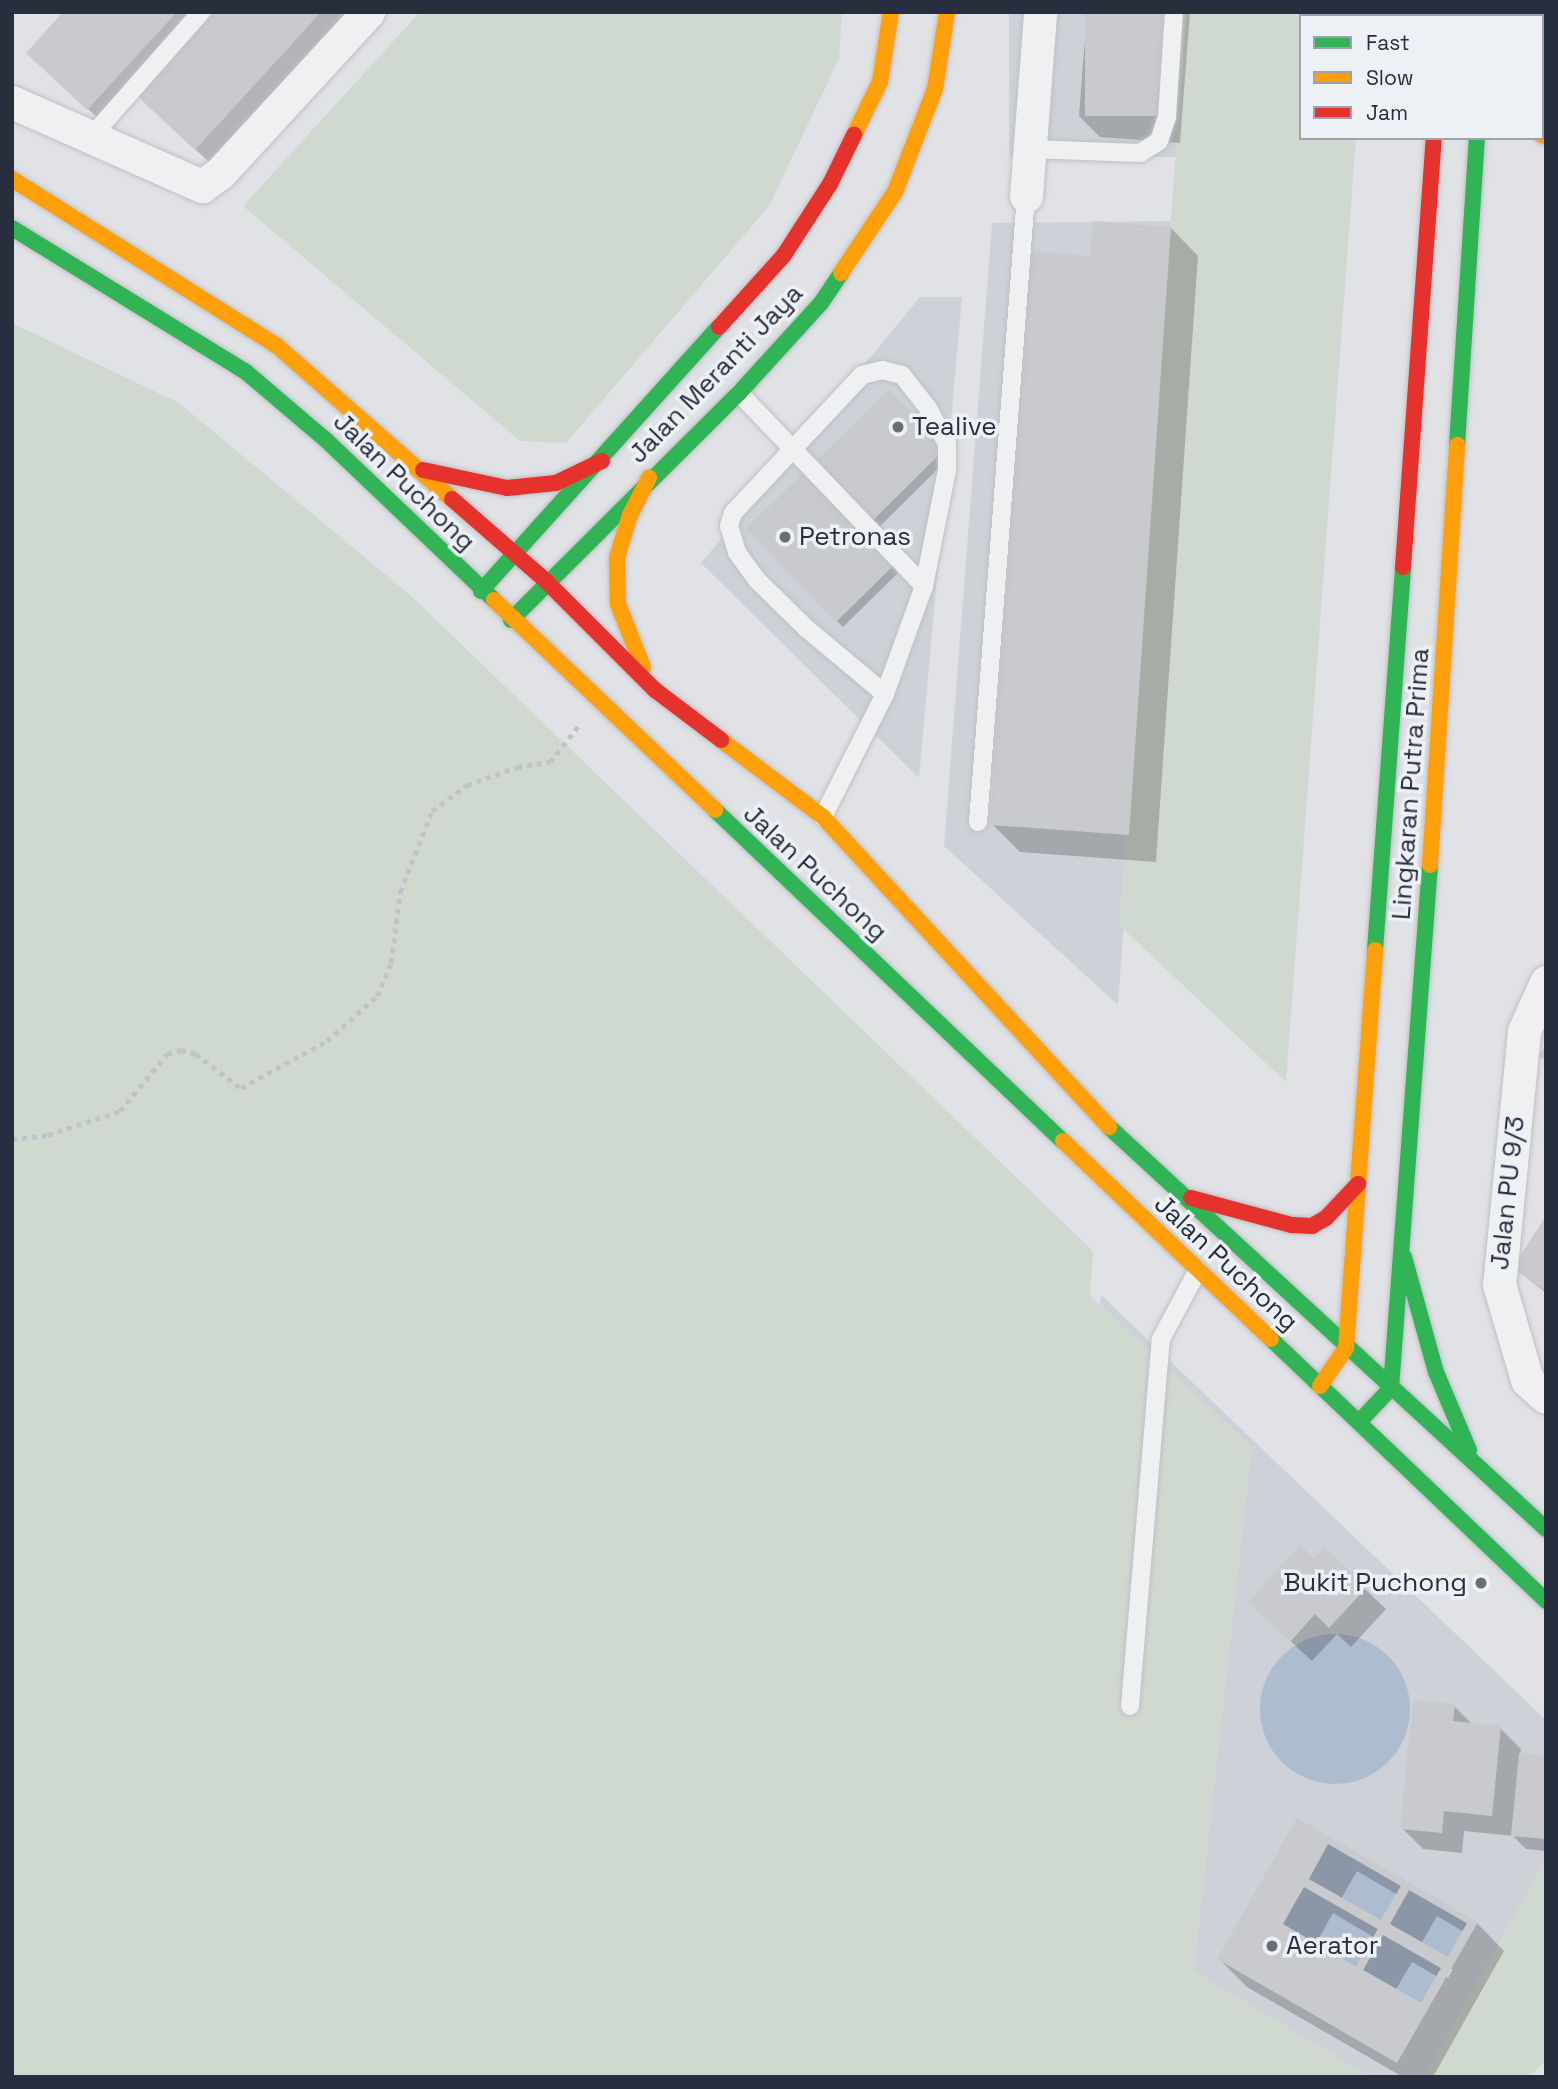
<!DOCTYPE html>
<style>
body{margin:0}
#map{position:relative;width:1558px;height:2089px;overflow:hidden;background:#e0e2e5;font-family:"Space Grotesk",sans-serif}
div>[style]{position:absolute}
.built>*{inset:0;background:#ced1d8;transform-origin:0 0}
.green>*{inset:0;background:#d0d9d0}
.water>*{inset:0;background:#aebcd0;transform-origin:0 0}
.round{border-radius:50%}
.shadow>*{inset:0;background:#0003}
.building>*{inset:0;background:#c8cacd;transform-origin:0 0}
.path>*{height:4.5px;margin-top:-2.25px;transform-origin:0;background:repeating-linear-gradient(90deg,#c2c3c8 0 5px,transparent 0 10px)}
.roads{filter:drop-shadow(0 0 2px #bec0c3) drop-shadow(0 0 2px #bec0c3)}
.lane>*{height:18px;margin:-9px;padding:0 9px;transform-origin:9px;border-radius:9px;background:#eff0f2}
.street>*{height:33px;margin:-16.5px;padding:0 16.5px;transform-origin:16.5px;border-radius:16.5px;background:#eff0f2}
.fast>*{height:16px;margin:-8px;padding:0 8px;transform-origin:8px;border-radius:8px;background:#30b455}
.slow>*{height:16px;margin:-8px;padding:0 8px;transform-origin:8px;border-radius:8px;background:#ff9f0a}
.jam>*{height:16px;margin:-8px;padding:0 8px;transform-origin:8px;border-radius:8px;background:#e5322d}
.dots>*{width:19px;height:19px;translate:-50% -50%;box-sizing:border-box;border:4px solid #edf0f5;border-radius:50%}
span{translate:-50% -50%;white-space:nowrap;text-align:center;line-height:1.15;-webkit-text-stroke:7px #edf0f5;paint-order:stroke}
.street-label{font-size:26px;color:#272e3e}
.poi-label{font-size:26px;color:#272e3e}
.left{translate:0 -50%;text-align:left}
.right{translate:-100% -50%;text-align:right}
.frame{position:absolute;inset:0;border:14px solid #272e3e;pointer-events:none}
.legend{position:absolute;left:1299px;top:14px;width:245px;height:126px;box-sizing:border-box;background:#edf0f5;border:2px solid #9ea2ac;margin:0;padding:9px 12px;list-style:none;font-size:21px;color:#272e3e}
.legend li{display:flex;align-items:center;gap:14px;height:35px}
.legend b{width:35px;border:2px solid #9ea2ac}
</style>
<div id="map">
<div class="built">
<i style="left:1009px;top:12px;width:172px;height:145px"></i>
<i style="clip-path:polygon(1174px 221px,1118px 1005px,944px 846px,992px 223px)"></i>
<i style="clip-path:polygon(920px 297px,962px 297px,919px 778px,701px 563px)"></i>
<i style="clip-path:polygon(1101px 1295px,1546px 1720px,1546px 1860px,1425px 2077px,1370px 2077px,1186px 1967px,1057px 1867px)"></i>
</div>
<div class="green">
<i style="clip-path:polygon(420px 12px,842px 12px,839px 59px,769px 206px,566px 443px,520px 441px,243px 206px)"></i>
<i style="clip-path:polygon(1186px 12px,1365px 12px,1301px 16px,1301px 138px,1356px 138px,1286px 1082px,1119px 925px)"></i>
<i style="clip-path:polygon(12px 323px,179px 403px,410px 595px,1093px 1251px,1090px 1295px,1252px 1447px,1194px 1971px,1370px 2077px,12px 2077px)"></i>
<i style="clip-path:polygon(1546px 1860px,1546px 2061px,1528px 2077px,1425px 2077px)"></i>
</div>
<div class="water">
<i class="round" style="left:1260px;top:1634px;width:150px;height:150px"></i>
<i style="left:1328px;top:1844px;width:84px;height:40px;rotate:30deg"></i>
<i style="left:1304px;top:1887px;width:85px;height:43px;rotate:30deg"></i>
<i style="left:1409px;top:1890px;width:67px;height:39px;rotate:30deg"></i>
<i style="left:1383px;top:1935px;width:67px;height:40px;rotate:30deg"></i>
</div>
<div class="shadow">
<i style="clip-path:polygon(66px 12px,203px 12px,102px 122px,42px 66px)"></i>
<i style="clip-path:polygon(217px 12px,347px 12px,209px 162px,153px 110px)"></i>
<i style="clip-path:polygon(1087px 12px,1190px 12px,1180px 143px,1100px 137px,1079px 116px)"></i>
<i style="clip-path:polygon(1171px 228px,1198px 256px,1156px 862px,1020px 852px,992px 824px,1092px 258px)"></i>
<i style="clip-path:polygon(889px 392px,951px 456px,868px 538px,900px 571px,843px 627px,749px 529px)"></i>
<i style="clip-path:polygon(1546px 1219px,1546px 1293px,1514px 1268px)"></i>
<i style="clip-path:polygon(1315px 1561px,1365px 1589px,1386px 1609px,1351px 1647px,1337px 1634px,1312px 1661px,1271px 1623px)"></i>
<i style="clip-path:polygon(1454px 1706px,1473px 1725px,1500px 1728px,1521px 1749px,1520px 1755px,1546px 1757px,1546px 1851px,1526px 1849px,1513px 1836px,1464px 1831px,1462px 1853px,1423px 1849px,1402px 1828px)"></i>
<i style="clip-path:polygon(evenodd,1298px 1820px,1477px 1923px,1504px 1951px,1433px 2077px,1403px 2077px,1247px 1987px,1219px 1959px,1298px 1820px,1357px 1871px,1398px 1895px,1382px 1923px,1341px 1899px,1357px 1871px,1298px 1820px,1333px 1913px,1375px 1938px,1357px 1969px,1315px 1945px,1333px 1913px,1298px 1820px,1437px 1916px,1464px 1932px,1448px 1960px,1421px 1944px,1437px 1916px,1298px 1820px,1412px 1962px,1438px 1977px,1422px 2006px,1395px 1991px,1412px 1962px,1298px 1820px,1449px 1969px,1453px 1969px,1448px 1978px,1445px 1975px,1449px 1969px)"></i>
</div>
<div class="building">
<i style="clip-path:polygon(63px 12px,177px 12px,87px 110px,26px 53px)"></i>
<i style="clip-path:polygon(214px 12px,321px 12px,195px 150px,137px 96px)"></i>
<i style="left:1085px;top:12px;width:83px;height:104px"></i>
<i style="clip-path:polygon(1093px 221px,1171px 227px,1129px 835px,990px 825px,1030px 251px,1090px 256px)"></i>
<i style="clip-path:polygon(889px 389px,946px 448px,863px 530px,895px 564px,836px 622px,746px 529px)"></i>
<i style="clip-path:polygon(1546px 1045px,1546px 1061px,1538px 1056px)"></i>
<i style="clip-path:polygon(1546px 1216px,1546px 1291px,1512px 1268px)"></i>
<i style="clip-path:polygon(1300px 1545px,1314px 1558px,1325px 1548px,1367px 1587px,1329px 1628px,1315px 1614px,1290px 1642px,1248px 1602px)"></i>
<i style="clip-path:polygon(1413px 1700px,1455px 1704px,1453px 1721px,1501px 1726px,1492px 1816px,1444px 1811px,1442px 1833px,1400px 1829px)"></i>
<i style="clip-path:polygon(1519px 1753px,1546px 1756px,1546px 1839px,1511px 1836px)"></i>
<i style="clip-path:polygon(evenodd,1297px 1818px,1478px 1922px,1397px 2063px,1217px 1959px,1297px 1818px,1328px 1844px,1401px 1886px,1381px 1920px,1309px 1879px,1328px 1844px,1297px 1818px,1304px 1887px,1378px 1929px,1356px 1967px,1283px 1924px,1304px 1887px,1297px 1818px,1409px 1890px,1467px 1923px,1448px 1957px,1390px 1924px,1409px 1890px,1297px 1818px,1383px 1935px,1441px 1968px,1421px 2003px,1363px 1970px,1383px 1935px)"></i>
</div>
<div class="path">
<i style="left:12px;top:1139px;width:36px;rotate:-6deg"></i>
<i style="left:48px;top:1135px;width:76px;rotate:-18.4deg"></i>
<i style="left:120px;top:1111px;width:74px;rotate:-50.5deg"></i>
<i style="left:167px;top:1054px;width:15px;rotate:-16deg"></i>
<i style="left:181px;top:1050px;width:16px;rotate:15deg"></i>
<i style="left:196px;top:1054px;width:56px;rotate:37.1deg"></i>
<i style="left:241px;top:1088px;width:98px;rotate:-28.7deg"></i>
<i style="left:327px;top:1041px;width:67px;rotate:-42deg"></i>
<i style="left:377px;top:996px;width:36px;rotate:-67deg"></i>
<i style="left:391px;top:963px;width:72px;rotate:-82.8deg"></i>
<i style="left:400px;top:892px;width:87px;rotate:-68.4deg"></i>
<i style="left:432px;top:811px;width:44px;rotate:-36.6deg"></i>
<i style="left:467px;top:785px;width:53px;rotate:-19.8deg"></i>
<i style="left:517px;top:767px;width:33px;rotate:-9deg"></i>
<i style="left:550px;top:762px;width:48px;rotate:-51.7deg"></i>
</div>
<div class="roads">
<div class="lane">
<i style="left:90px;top:138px;width:168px;rotate:-48.6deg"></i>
<i style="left:1029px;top:149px;width:111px;rotate:2.1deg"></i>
<i style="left:1140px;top:153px;width:22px;rotate:-32deg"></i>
<i style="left:1159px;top:141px;width:25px;rotate:-72deg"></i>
<i style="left:1167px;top:117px;width:105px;rotate:-86.2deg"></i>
<i style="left:739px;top:393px;width:267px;rotate:46.2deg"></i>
<i style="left:924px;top:586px;width:115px;rotate:109.9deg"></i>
<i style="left:885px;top:694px;width:138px;rotate:116.8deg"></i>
<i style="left:885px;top:694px;width:102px;rotate:-140.2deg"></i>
<i style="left:807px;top:629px;width:70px;rotate:-135.6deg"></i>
<i style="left:757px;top:580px;width:34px;rotate:-126deg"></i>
<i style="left:737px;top:552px;width:27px;rotate:-107deg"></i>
<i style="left:729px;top:526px;width:14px;rotate:-73deg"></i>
<i style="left:733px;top:513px;width:189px;rotate:-46.9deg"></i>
<i style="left:862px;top:375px;width:21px;rotate:-14deg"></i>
<i style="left:882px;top:370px;width:21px;rotate:14deg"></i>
<i style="left:902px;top:375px;width:42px;rotate:51.8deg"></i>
<i style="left:928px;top:408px;width:41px;rotate:62.2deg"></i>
<i style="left:947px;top:444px;width:26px;rotate:90deg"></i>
<i style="left:947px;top:470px;width:118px;rotate:101.2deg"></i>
<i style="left:978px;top:822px;width:628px;rotate:-85.62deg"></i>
<i style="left:1130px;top:1706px;width:368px;rotate:-85.2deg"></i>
<i style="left:1161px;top:1339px;width:78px;rotate:-61.8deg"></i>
</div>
<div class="street">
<i style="left:12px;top:102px;width:208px;rotate:23.9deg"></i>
<i style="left:202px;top:186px;width:22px;rotate:-36deg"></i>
<i style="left:220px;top:173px;width:219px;rotate:-47.4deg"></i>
<i style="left:1026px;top:196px;width:185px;rotate:-85.6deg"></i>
<i style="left:1546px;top:982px;width:54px;rotate:114.2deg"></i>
<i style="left:1524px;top:1031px;width:254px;rotate:95.6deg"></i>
<i style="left:1499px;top:1284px;width:100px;rotate:73.7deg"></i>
<i style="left:1527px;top:1380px;width:25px;rotate:42deg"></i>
</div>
<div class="fast">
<i style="left:1486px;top:12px;width:4px;rotate:90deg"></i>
<i style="left:12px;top:228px;width:275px;rotate:31.6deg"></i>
<i style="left:246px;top:372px;width:105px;rotate:40.4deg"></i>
<i style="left:326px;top:440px;width:232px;rotate:43.6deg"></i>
<i style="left:1457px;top:445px;width:308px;rotate:-86.3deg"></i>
<i style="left:481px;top:591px;width:355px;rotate:-48deg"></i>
<i style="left:511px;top:620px;width:322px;rotate:-44.9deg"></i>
<i style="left:739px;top:393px;width:122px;rotate:-47.7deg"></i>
<i style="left:821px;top:303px;width:36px;rotate:-56deg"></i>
<i style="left:715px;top:810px;width:480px;rotate:43.6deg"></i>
<i style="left:1375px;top:950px;width:384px;rotate:-85.8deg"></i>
<i style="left:1109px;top:1127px;width:594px;rotate:42.61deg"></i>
<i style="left:1404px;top:1257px;width:119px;rotate:74.5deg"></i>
<i style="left:1436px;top:1372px;width:85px;rotate:67.1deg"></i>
<i style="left:1271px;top:1339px;width:380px;rotate:43.6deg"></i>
<i style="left:1360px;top:1421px;width:45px;rotate:-46.8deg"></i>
<i style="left:1391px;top:1388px;width:524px;rotate:-85.74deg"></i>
</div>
<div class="slow">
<i style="left:1443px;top:12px;width:4px;rotate:90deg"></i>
<i style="left:854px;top:135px;width:59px;rotate:-63.9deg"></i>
<i style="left:880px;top:82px;width:71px;rotate:-81.1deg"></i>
<i style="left:1542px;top:135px;width:4px;rotate:14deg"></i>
<i style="left:12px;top:179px;width:312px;rotate:32.2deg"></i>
<i style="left:276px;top:345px;width:234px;rotate:41.2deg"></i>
<i style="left:841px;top:273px;width:97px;rotate:-56.3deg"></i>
<i style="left:895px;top:192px;width:110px;rotate:-68.8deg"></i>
<i style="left:935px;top:89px;width:78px;rotate:-81.1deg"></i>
<i style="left:494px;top:600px;width:305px;rotate:43.5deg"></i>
<i style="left:643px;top:667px;width:68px;rotate:-111.6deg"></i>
<i style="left:618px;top:604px;width:46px;rotate:-91.2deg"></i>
<i style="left:617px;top:558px;width:45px;rotate:-73.2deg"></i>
<i style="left:630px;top:515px;width:42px;rotate:-62.8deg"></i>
<i style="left:721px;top:740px;width:128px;rotate:37deg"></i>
<i style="left:823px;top:817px;width:422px;rotate:47.3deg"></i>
<i style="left:1430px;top:865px;width:421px;rotate:-86.3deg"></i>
<i style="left:1063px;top:1141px;width:287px;rotate:43.6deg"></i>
<i style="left:1320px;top:1386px;width:46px;rotate:-55.6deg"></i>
<i style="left:1346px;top:1348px;width:399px;rotate:-85.8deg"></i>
</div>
<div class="jam">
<i style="left:719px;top:327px;width:97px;rotate:-47.9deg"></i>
<i style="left:784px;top:255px;width:85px;rotate:-57.1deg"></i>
<i style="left:830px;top:184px;width:55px;rotate:-63.9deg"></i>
<i style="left:423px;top:470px;width:86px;rotate:12.1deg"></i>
<i style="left:507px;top:488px;width:49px;rotate:-5.8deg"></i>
<i style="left:556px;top:483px;width:51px;rotate:-25.6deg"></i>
<i style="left:452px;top:499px;width:126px;rotate:41.1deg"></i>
<i style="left:547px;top:582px;width:153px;rotate:45deg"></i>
<i style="left:655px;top:690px;width:83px;rotate:37.1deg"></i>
<i style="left:1403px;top:567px;width:430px;rotate:-85.9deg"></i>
<i style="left:1191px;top:1198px;width:105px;rotate:15deg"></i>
<i style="left:1292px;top:1225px;width:20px;rotate:3deg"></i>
<i style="left:1312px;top:1226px;width:16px;rotate:-30deg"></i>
<i style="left:1326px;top:1218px;width:47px;rotate:-46.7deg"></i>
</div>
</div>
<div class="dots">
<i style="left:898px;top:427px;background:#686d78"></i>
<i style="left:785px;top:537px;background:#686d78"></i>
<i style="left:1481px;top:1583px;background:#686d78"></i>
<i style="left:1272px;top:1946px;background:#686d78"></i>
</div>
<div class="street-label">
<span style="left:716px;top:374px;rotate:-46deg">Jalan Meranti Jaya</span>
<span style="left:404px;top:482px;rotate:44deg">Jalan Puchong</span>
<span style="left:1411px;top:784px;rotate:-86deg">Lingkaran Putra Prima</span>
<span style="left:815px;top:873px;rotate:43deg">Jalan Puchong</span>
<span style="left:1508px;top:1193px;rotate:-84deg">Jalan PU 9/3</span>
<span style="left:1226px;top:1263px;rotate:43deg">Jalan Puchong</span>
</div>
<div class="poi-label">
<span class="left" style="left:912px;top:427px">Tealive</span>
<span class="left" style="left:799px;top:537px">Petronas</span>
<span class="right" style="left:1467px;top:1583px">Bukit Puchong</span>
<span class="left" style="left:1286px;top:1946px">Aerator</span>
</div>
<div class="frame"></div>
<ul class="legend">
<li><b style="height:9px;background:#30b455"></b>Fast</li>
<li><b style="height:9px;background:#ff9f0a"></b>Slow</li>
<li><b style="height:9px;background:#e5322d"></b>Jam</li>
</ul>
</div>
